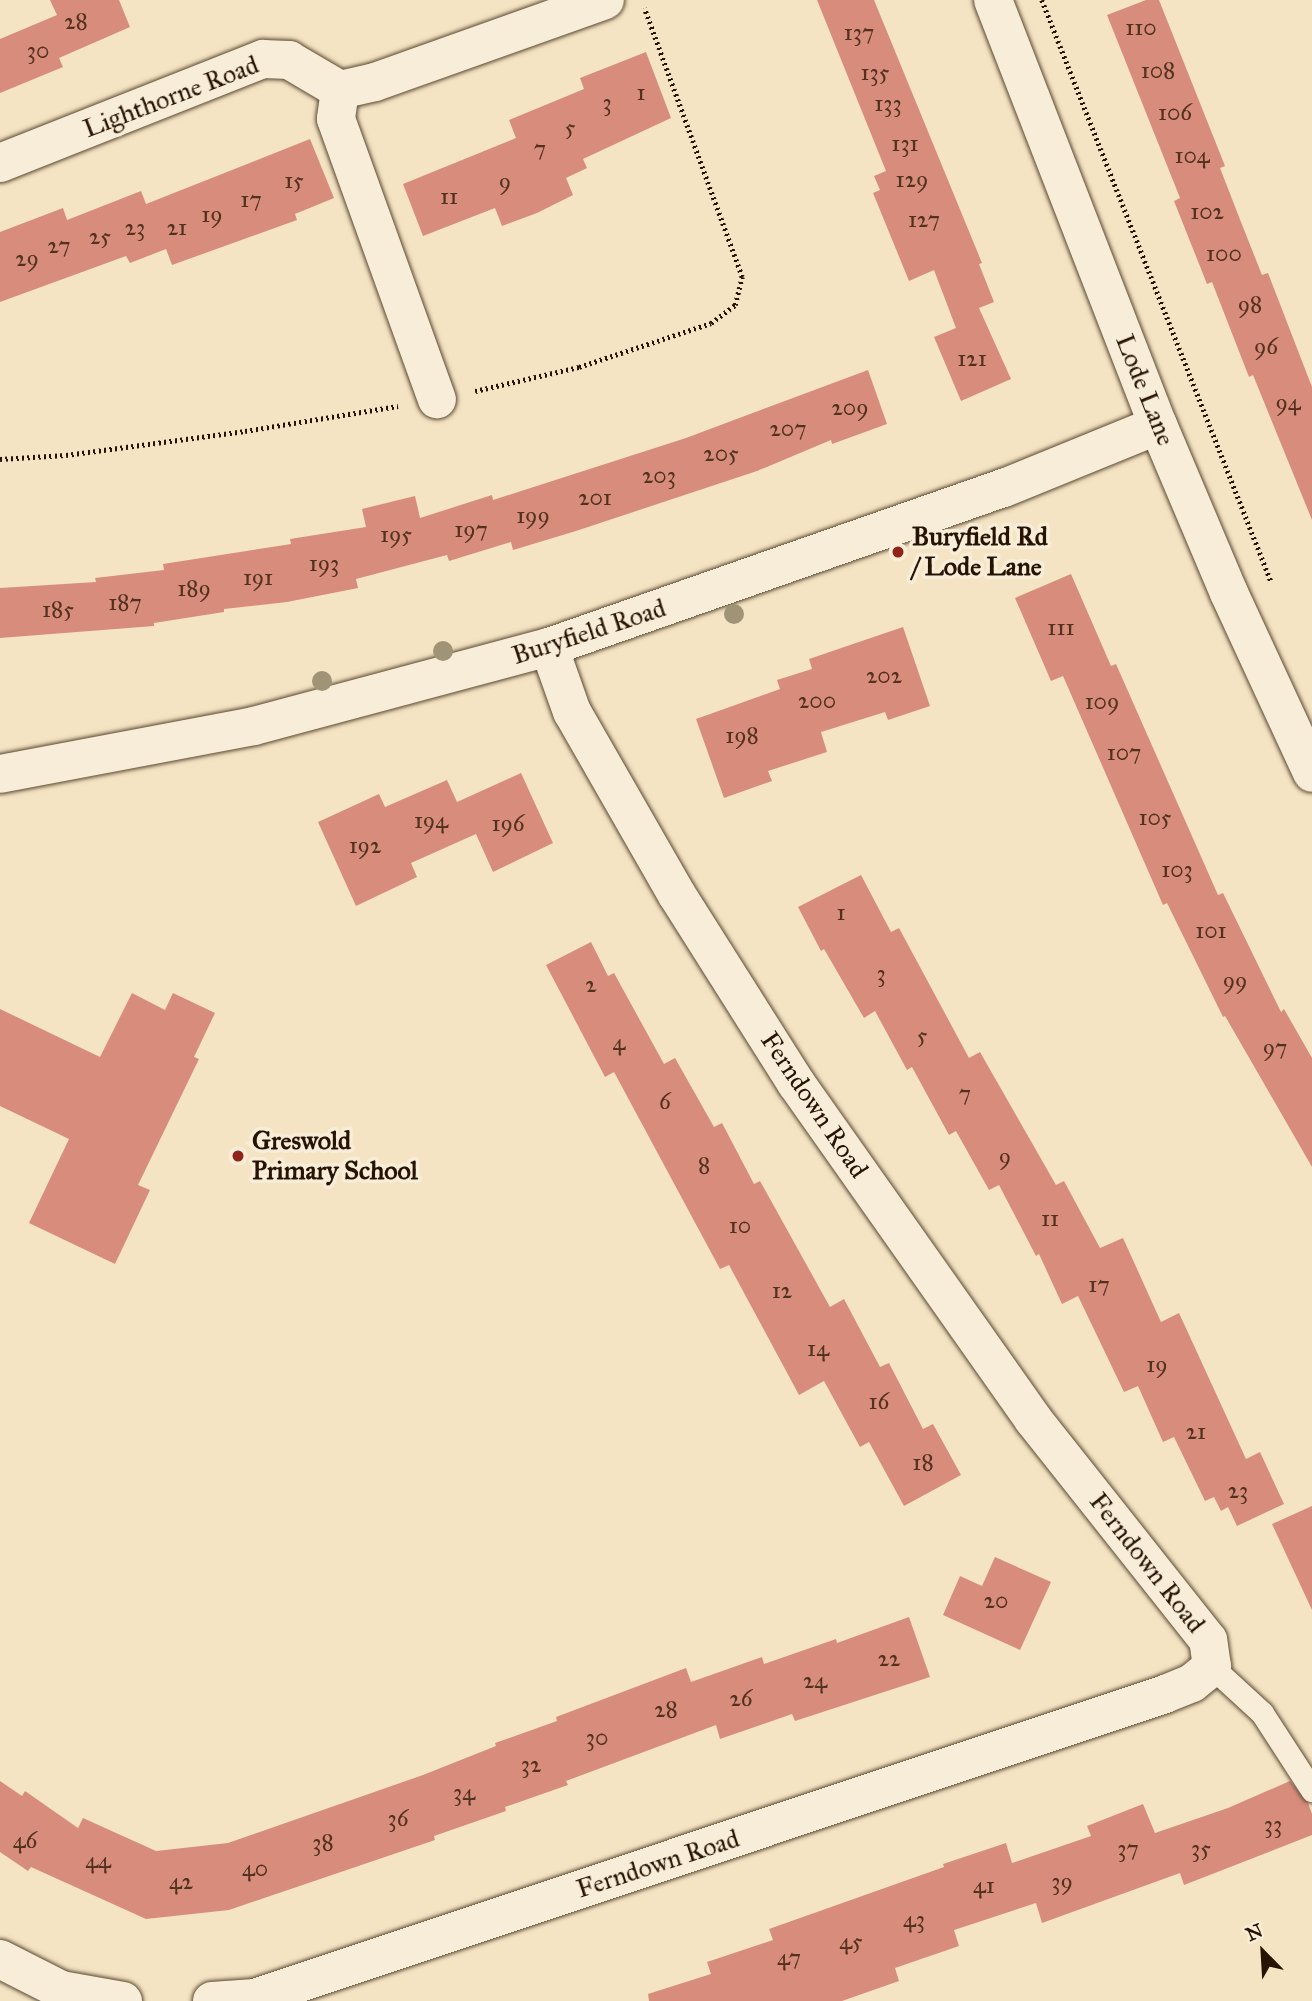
<!DOCTYPE html>
<style>
body{margin:0}
#map{position:relative;width:1312px;height:2001px;overflow:hidden;background:#f5e4c3;font-family:"IM FELL Great Primer",serif}
div>[style]{position:absolute}
.building>*{inset:0;background:#d88d7c}
.path>*{height:4.5px;margin-top:-2.25px;transform-origin:0;background:repeating-linear-gradient(90deg,#261400 0 2px,transparent 0 5.5px)}
.roads{filter:drop-shadow(0 0 2px #5a4831) drop-shadow(0 0 2px #5a4831)}
.lane>*{height:23px;margin:-11.5px;padding:0 11.5px;transform-origin:11.5px;border-radius:11.5px;background:#f8edd8}
.street>*{height:38px;margin:-19px;padding:0 19px;transform-origin:19px;border-radius:19px;background:#f8edd8}
.secondary>*{height:38px;margin:-19px;padding:0 19px;transform-origin:19px;border-radius:19px;background:#f8edd8}
.trees>*{width:20px;height:20px;margin:-10px;border-radius:50%;background:#9f9475}
.dots>*{width:19px;height:19px;translate:-50% -50%;box-sizing:border-box;border:4px solid #f8edd8;border-radius:50%}
span{translate:-50% -50%;white-space:nowrap;text-align:center;line-height:1.15;-webkit-text-stroke:7px #f8edd8;paint-order:stroke}
.number-label{font-size:23px;color:#52321f}
.number-label span{-webkit-text-stroke-width:0}
.street-label{font-size:26px;color:#261400}
.poi-label{font-size:26px;color:#261400;font-weight:700}
.left{translate:0 -50%;text-align:left}
.north{position:absolute;left:1228px;top:1917px;width:70px;height:70px;-webkit-text-stroke:5px #f8edd8;paint-order:stroke;rotate:336deg;font-size:19px;font-weight:700;line-height:28px;text-align:center;color:#261400}
.north::after{content:'';display:block;margin:auto;width:24px;height:32px;background:#261400;clip-path:polygon(50% 0,100% 100%,50% 72%,0 100%)}
</style>
<div id="map">
<div class="building">
<i style="clip-path:polygon(50px 0,119px 0,130px 27px,59px 58px,63px 67px,0 93px,0 39px,57px 15px)"></i>
<i style="clip-path:polygon(817px 0,874px 0,982px 263px,979px 264px,994px 302px,979px 308px,1011px 379px,961px 401px,934px 337px,956px 328px,934px 270px,909px 281px,873px 193px,880px 190px,874px 176px,886px 171px)"></i>
<i style="clip-path:polygon(1146px 0,1159px 0,1225px 166px,1220px 168px,1241px 222px,1262px 275px,1268px 273px,1312px 387px,1312px 520px,1253px 375px,1249px 377px,1212px 282px,1207px 284px,1174px 201px,1180px 198px,1107px 15px)"></i>
<i style="clip-path:polygon(646px 52px,671px 118px,583px 159px,587px 168px,566px 178px,573px 195px,537px 213px,502px 226px,495px 208px,423px 236px,403px 184px,516px 138px,509px 120px,584px 89px,580px 78px)"></i>
<i style="clip-path:polygon(310px 139px,334px 198px,295px 214px,297px 220px,172px 265px,166px 249px,130px 263px,126px 256px,0 302px,0 232px,63px 208px,67px 220px,141px 191px,146px 204px)"></i>
<i style="clip-path:polygon(868px 370px,887px 424px,832px 444px,831px 440px,757px 471px,576px 531px,513px 550px,511px 542px,449px 561px,447px 555px,356px 579px,358px 588px,287px 602px,224px 609px,224px 612px,154px 623px,154px 626px,0 638px,0 588px,96px 582px,95px 578px,164px 570px,163px 564px,291px 544px,290px 539px,366px 527px,362px 509px,415px 496px,420px 518px,492px 495px,493px 500px,686px 438px)"></i>
<i style="clip-path:polygon(1071px 574px,1111px 666px,1116px 664px,1218px 895px,1223px 893px,1281px 1012px,1284px 1009px,1312px 1058px,1312px 1167px,1225px 1016px,1223px 1017px,1167px 903px,1163px 905px,1063px 676px,1051px 681px,1015px 598px)"></i>
<i style="clip-path:polygon(903px 627px,930px 706px,888px 720px,885px 712px,821px 732px,827px 752px,768px 771px,772px 781px,724px 798px,696px 719px,780px 689px,777px 680px,812px 669px,809px 659px)"></i>
<i style="clip-path:polygon(521px 773px,553px 843px,493px 872px,476px 834px,411px 863px,417px 877px,356px 906px,318px 822px,379px 794px,385px 807px,447px 780px,457px 802px)"></i>
<i style="clip-path:polygon(861px 875px,891px 932px,899px 928px,969px 1058px,980px 1052px,1056px 1185px,1064px 1181px,1100px 1248px,1123px 1238px,1161px 1322px,1179px 1313px,1246px 1459px,1260px 1452px,1284px 1504px,1237px 1526px,1228px 1507px,1221px 1511px,1214px 1497px,1205px 1501px,1174px 1437px,1163px 1442px,1138px 1386px,1124px 1392px,1078px 1296px,1062px 1304px,1039px 1254px,1036px 1256px,999px 1185px,989px 1190px,956px 1131px,949px 1135px,912px 1067px,907px 1070px,875px 1011px,864px 1018px,824px 949px,821px 951px,798px 907px)"></i>
<i style="clip-path:polygon(591px 942px,608px 976px,614px 973px,664px 1064px,675px 1058px,714px 1127px,722px 1123px,754px 1184px,760px 1181px,830px 1307px,844px 1299px,880px 1367px,889px 1363px,923px 1429px,933px 1424px,961px 1475px,904px 1506px,869px 1442px,860px 1447px,824px 1381px,799px 1395px,729px 1265px,720px 1269px,614px 1072px,605px 1077px,546px 965px)"></i>
<i style="clip-path:polygon(132px 993px,165px 1010px,173px 993px,215px 1013px,194px 1057px,199px 1059px,138px 1185px,150px 1190px,115px 1264px,29px 1223px,69px 1139px,0 1106px,0 1009px,100px 1057px)"></i>
<i style="clip-path:polygon(1312px 1506px,1312px 1610px,1272px 1524px)"></i>
<i style="clip-path:polygon(995px 1557px,1051px 1582px,1020px 1650px,943px 1615px,960px 1576px,982px 1586px)"></i>
<i style="clip-path:polygon(909px 1617px,930px 1677px,795px 1721px,792px 1714px,720px 1739px,716px 1725px,566px 1781px,568px 1785px,505px 1807px,506px 1811px,434px 1836px,435px 1840px,229px 1910px,146px 1919px,31px 1867px,28px 1871px,0 1852px,0 1781px,22px 1796px,25px 1791px,78px 1828px,83px 1818px,156px 1851px,228px 1843px,423px 1775px,496px 1746px,495px 1743px,557px 1721px,556px 1717px,686px 1668px,691px 1682px,762px 1657px,764px 1664px,836px 1639px,837px 1643px)"></i>
<i style="clip-path:polygon(1290px 1781px,1308px 1803px,1312px 1814px,1312px 1835px,1184px 1885px,1180px 1873px,1042px 1923px,1036px 1903px,954px 1930px,959px 1946px,895px 1968px,899px 1981px,842px 2001px,649px 2001px,648px 1994px,711px 1974px,707px 1962px,773px 1940px,769px 1929px,944px 1867px,943px 1864px,1006px 1843px,1012px 1863px,1091px 1836px,1087px 1826px,1143px 1804px,1155px 1833px,1228px 1808px)"></i>
</div>
<div class="path">
<i style="left:1042px;top:0;width:625px;rotate:68.49deg"></i>
<i style="left:475px;top:391px;width:107px;rotate:-13deg"></i>
<i style="left:579px;top:367px;width:139px;rotate:-18.4deg"></i>
<i style="left:711px;top:323px;width:30px;rotate:-37deg"></i>
<i style="left:735px;top:305px;width:29px;rotate:-76deg"></i>
<i style="left:742px;top:277px;width:286px;rotate:-110deg"></i>
<i style="left:0;top:459px;width:66px;rotate:-3.5deg"></i>
<i style="left:66px;top:455px;width:181px;rotate:-7.6deg"></i>
<i style="left:245px;top:431px;width:155px;rotate:-9.3deg"></i>
</div>
<div class="roads">
<div class="lane">
<i style="left:1212px;top:1667px;width:68px;rotate:42.6deg"></i>
<i style="left:1262px;top:1713px;width:92px;rotate:57deg"></i>
</div>
<div class="street">
<i style="left:340px;top:90px;width:29px;rotate:98deg"></i>
<i style="left:336px;top:119px;width:298px;rotate:70.2deg"></i>
<i style="left:0;top:163px;width:283px;rotate:-21.6deg"></i>
<i style="left:263px;top:59px;width:26px;rotate:2deg"></i>
<i style="left:289px;top:60px;width:59px;rotate:30.5deg"></i>
<i style="left:340px;top:90px;width:36px;rotate:-13deg"></i>
<i style="left:375px;top:82px;width:244px;rotate:-19.6deg"></i>
<i style="left:0;top:1959px;width:68px;rotate:26.9deg"></i>
<i style="left:61px;top:1990px;width:63px;rotate:10.1deg"></i>
<i style="left:212px;top:2001px;width:43px;rotate:-4deg"></i>
<i style="left:255px;top:1998px;width:959px;rotate:-18.47deg"></i>
<i style="left:1165px;top:1694px;width:29px;rotate:-22deg"></i>
<i style="left:1192px;top:1683px;width:26px;rotate:-39deg"></i>
<i style="left:1212px;top:1667px;width:27px;rotate:-98deg"></i>
<i style="left:1208px;top:1640px;width:282px;rotate:-128.4deg"></i>
<i style="left:1033px;top:1419px;width:411px;rotate:-125.2deg"></i>
<i style="left:796px;top:1083px;width:222px;rotate:-122.3deg"></i>
<i style="left:677px;top:895px;width:211px;rotate:-119.8deg"></i>
<i style="left:572px;top:712px;width:69px;rotate:-109.5deg"></i>
</div>
<div class="secondary">
<i style="left:993px;top:0;width:456px;rotate:68.8deg"></i>
<i style="left:1158px;top:425px;width:182px;rotate:67.1deg"></i>
<i style="left:1229px;top:593px;width:198px;rotate:65.2deg"></i>
<i style="left:0;top:774px;width:258px;rotate:-10.7deg"></i>
<i style="left:254px;top:726px;width:305px;rotate:-15deg"></i>
<i style="left:549px;top:647px;width:482px;rotate:-19.3deg"></i>
<i style="left:1004px;top:488px;width:166px;rotate:-22.2deg"></i>
</div>
</div>
<div class="trees">
<i style="left:734px;top:614px"></i>
<i style="left:443px;top:651px"></i>
<i style="left:322px;top:681px"></i>
</div>
<div class="dots">
<i style="left:898px;top:552px;background:#8f2418"></i>
<i style="left:238px;top:1156px;background:#8f2418"></i>
</div>
<div class="number-label">
<span style="left:76px;top:21px">28</span>
<span style="left:1141px;top:27px">110</span>
<span style="left:859px;top:32px">137</span>
<span style="left:38px;top:50px">30</span>
<span style="left:1158px;top:70px">108</span>
<span style="left:875px;top:72px">135</span>
<span style="left:641px;top:92px">1</span>
<span style="left:607px;top:102px">3</span>
<span style="left:888px;top:103px">133</span>
<span style="left:1175px;top:112px">106</span>
<span style="left:570px;top:127px">5</span>
<span style="left:905px;top:143px">131</span>
<span style="left:540px;top:148px">7</span>
<span style="left:1192px;top:155px">104</span>
<span style="left:912px;top:179px">129</span>
<span style="left:294px;top:180px">15</span>
<span style="left:505px;top:181px">9</span>
<span style="left:449px;top:196px">11</span>
<span style="left:251px;top:199px">17</span>
<span style="left:1207px;top:211px">102</span>
<span style="left:212px;top:214px">19</span>
<span style="left:924px;top:219px">127</span>
<span style="left:135px;top:227px">23</span>
<span style="left:177px;top:227px">21</span>
<span style="left:100px;top:236px">25</span>
<span style="left:59px;top:245px">27</span>
<span style="left:1224px;top:253px">100</span>
<span style="left:27px;top:258px">29</span>
<span style="left:1250px;top:304px">98</span>
<span style="left:1266px;top:346px">96</span>
<span style="left:972px;top:358px">121</span>
<span style="left:1288px;top:402px">94</span>
<span style="left:850px;top:407px">209</span>
<span style="left:788px;top:428px">207</span>
<span style="left:721px;top:453px">205</span>
<span style="left:659px;top:475px">203</span>
<span style="left:595px;top:497px">201</span>
<span style="left:533px;top:515px">199</span>
<span style="left:471px;top:529px">197</span>
<span style="left:396px;top:534px">195</span>
<span style="left:324px;top:563px">193</span>
<span style="left:258px;top:577px">191</span>
<span style="left:194px;top:588px">189</span>
<span style="left:125px;top:602px">187</span>
<span style="left:58px;top:609px">185</span>
<span style="left:1061px;top:627px">111</span>
<span style="left:884px;top:675px">202</span>
<span style="left:817px;top:700px">200</span>
<span style="left:1102px;top:701px">109</span>
<span style="left:742px;top:735px">198</span>
<span style="left:1124px;top:752px">107</span>
<span style="left:1155px;top:817px">105</span>
<span style="left:431px;top:820px">194</span>
<span style="left:508px;top:823px">196</span>
<span style="left:365px;top:845px">192</span>
<span style="left:1177px;top:869px">103</span>
<span style="left:841px;top:912px">1</span>
<span style="left:1211px;top:930px">101</span>
<span style="left:881px;top:973px">3</span>
<span style="left:1235px;top:980px">99</span>
<span style="left:591px;top:984px">2</span>
<span style="left:922px;top:1035px">5</span>
<span style="left:619px;top:1042px">4</span>
<span style="left:1275px;top:1047px">97</span>
<span style="left:965px;top:1093px">7</span>
<span style="left:665px;top:1101px">6</span>
<span style="left:1005px;top:1156px">9</span>
<span style="left:704px;top:1165px">8</span>
<span style="left:1050px;top:1218px">11</span>
<span style="left:740px;top:1225px">10</span>
<span style="left:1099px;top:1284px">17</span>
<span style="left:782px;top:1290px">12</span>
<span style="left:818px;top:1348px">14</span>
<span style="left:1157px;top:1364px">19</span>
<span style="left:879px;top:1401px">16</span>
<span style="left:1196px;top:1431px">21</span>
<span style="left:923px;top:1462px">18</span>
<span style="left:1238px;top:1490px">23</span>
<span style="left:996px;top:1600px">20</span>
<span style="left:889px;top:1658px">22</span>
<span style="left:815px;top:1680px">24</span>
<span style="left:741px;top:1698px">26</span>
<span style="left:666px;top:1709px">28</span>
<span style="left:597px;top:1737px">30</span>
<span style="left:531px;top:1764px">32</span>
<span style="left:464px;top:1792px">34</span>
<span style="left:398px;top:1818px">36</span>
<span style="left:1273px;top:1824px">33</span>
<span style="left:25px;top:1840px">46</span>
<span style="left:323px;top:1842px">38</span>
<span style="left:1128px;top:1848px">37</span>
<span style="left:1201px;top:1848px">35</span>
<span style="left:98px;top:1860px">44</span>
<span style="left:255px;top:1868px">40</span>
<span style="left:181px;top:1881px">42</span>
<span style="left:1062px;top:1881px">39</span>
<span style="left:984px;top:1885px">41</span>
<span style="left:914px;top:1919px">43</span>
<span style="left:851px;top:1941px">45</span>
<span style="left:789px;top:1957px">47</span>
</div>
<div class="street-label">
<span style="left:171px;top:97px;rotate:-21deg">Lighthorne Road</span>
<span style="left:1145px;top:390px;rotate:68deg">Lode Lane</span>
<span style="left:589px;top:632px;rotate:-18deg">Buryfield Road</span>
<span style="left:814px;top:1105px;rotate:56deg">Ferndown Road</span>
<span style="left:1147px;top:1563px;rotate:52deg">Ferndown Road</span>
<span style="left:658px;top:1864px;rotate:-18deg">Ferndown Road</span>
</div>
<div class="poi-label">
<span class="left" style="left:912px;top:552px">Buryfield Rd<br>/ Lode Lane</span>
<span class="left" style="left:252px;top:1156px">Greswold<br>Primary School</span>
</div>
<div class="north">N</div>
</div>
